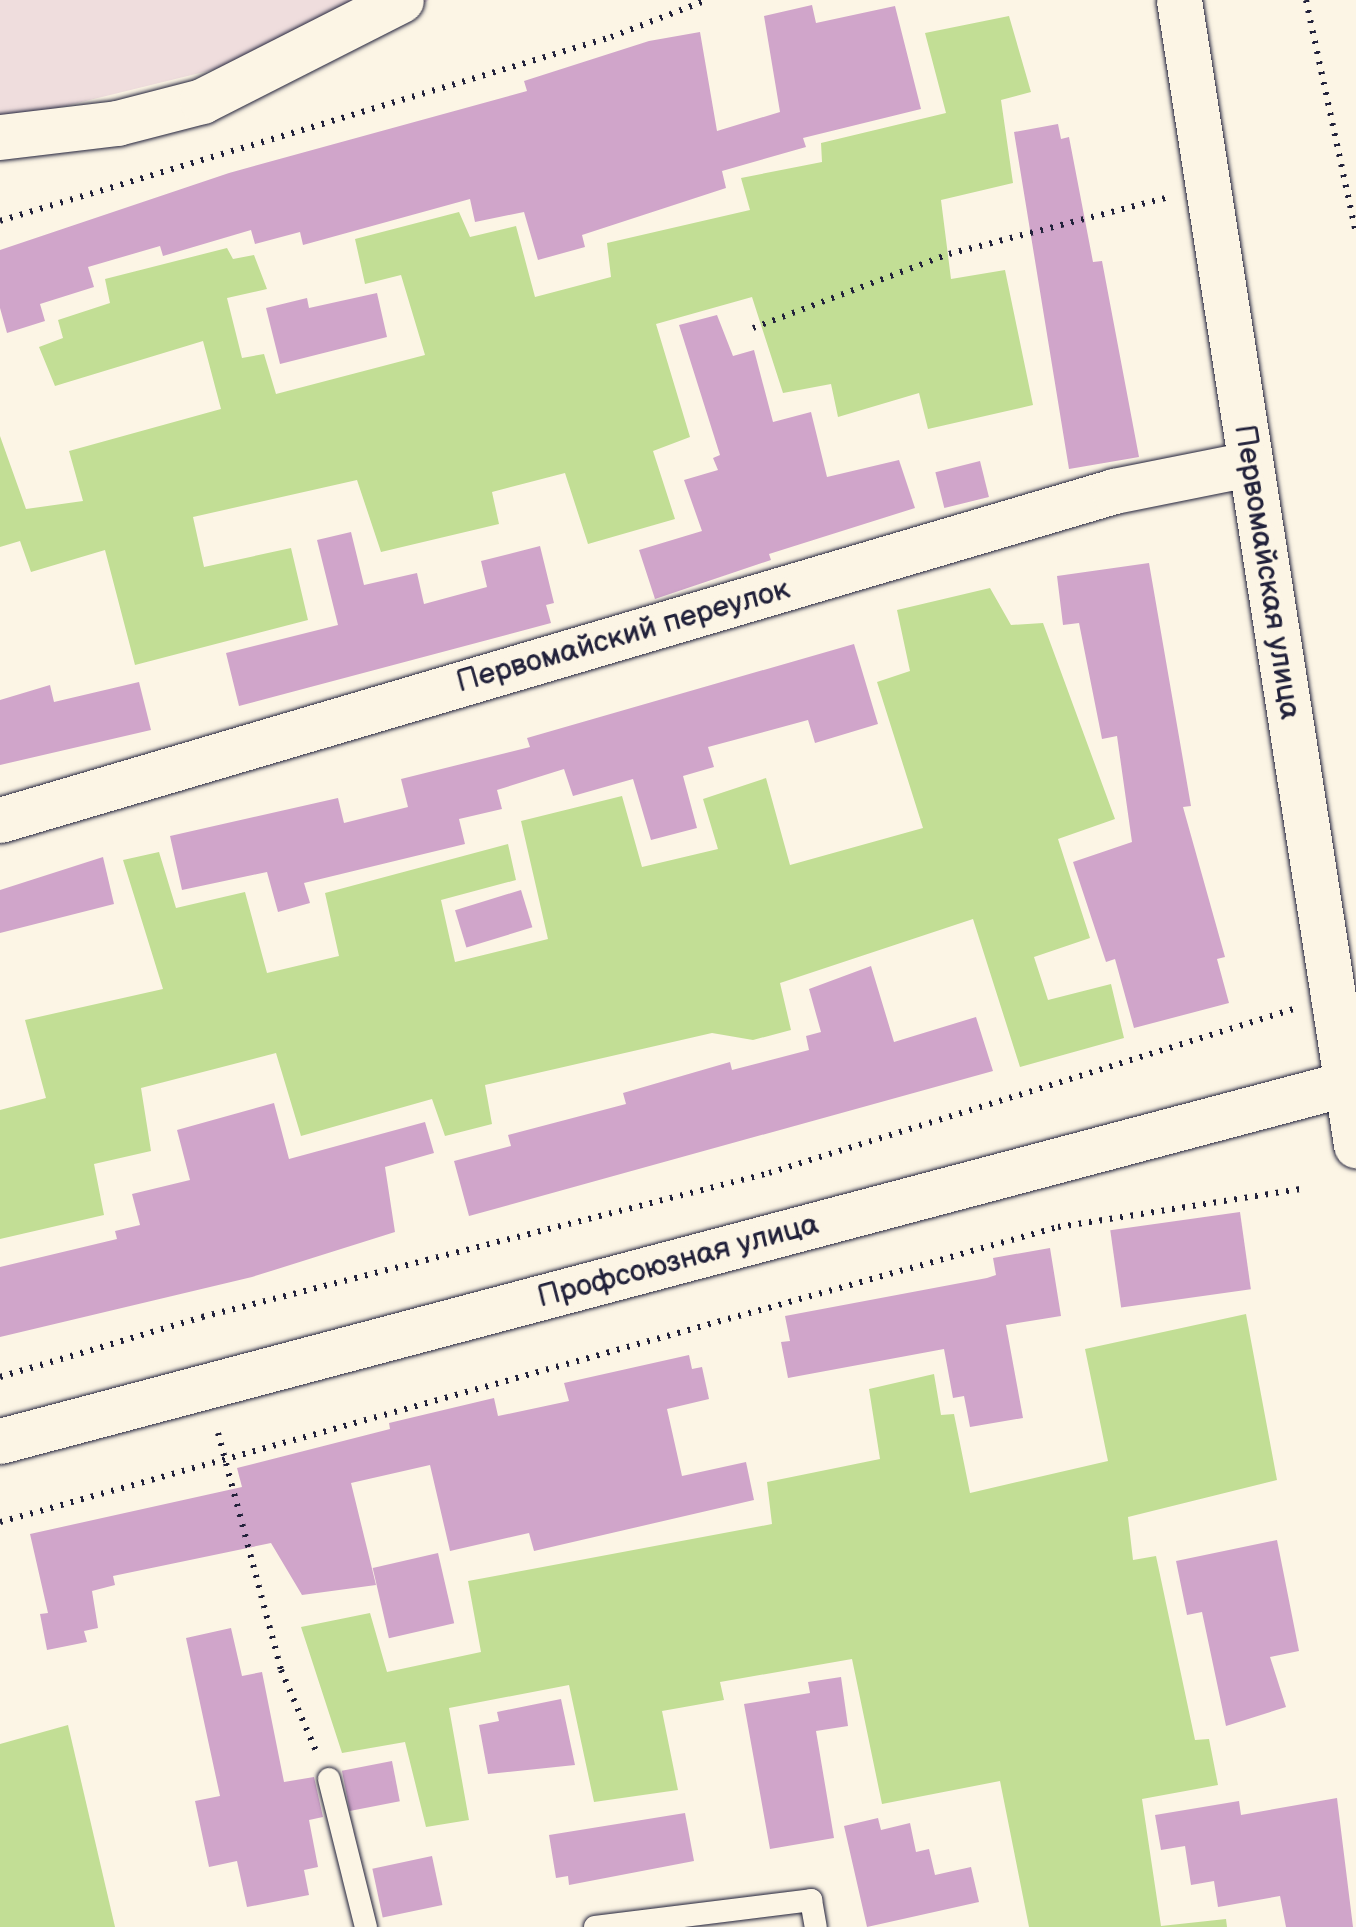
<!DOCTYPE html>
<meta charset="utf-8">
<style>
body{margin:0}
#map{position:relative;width:1356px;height:1927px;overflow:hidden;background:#fcf5e5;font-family:"Balsamiq Sans",sans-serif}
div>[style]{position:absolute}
.built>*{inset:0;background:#efdddd}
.green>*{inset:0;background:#c2de95}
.building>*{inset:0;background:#d0a5ca;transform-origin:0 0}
.path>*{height:6px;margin-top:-3px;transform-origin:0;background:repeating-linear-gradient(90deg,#22223b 0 2.5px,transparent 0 10.5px)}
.roads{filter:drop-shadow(0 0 2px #22223b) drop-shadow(0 0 2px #22223b)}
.lane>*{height:22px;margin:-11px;padding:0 11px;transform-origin:11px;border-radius:11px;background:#fcf5e5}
.street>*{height:45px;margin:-22.5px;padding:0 22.5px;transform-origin:22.5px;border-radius:22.5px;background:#fcf5e5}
span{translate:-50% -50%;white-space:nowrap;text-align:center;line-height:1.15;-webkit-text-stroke:9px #fcf5e5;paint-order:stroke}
.street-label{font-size:30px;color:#22223b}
</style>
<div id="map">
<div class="built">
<i style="clip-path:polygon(0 0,429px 0,387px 27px,0 122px)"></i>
</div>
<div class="green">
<i style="clip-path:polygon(1009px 16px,1031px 92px,1001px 100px,1013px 183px,941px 200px,951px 279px,1005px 270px,1033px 405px,928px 429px,919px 393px,838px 417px,831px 384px,783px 393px,752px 297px,656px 324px,690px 437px,653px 451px,675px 519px,588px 544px,565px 473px,492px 492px,499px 524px,381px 552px,357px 480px,193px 517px,204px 567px,291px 548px,308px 620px,135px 665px,105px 550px,31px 572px,20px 541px,0 547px,0 436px,26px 509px,83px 501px,69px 451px,221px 409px,203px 341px,55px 386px,39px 347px,63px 338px,58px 320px,110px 303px,105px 279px,227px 248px,233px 259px,254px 255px,267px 289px,227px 298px,242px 358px,264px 354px,276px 394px,425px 355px,401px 275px,365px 284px,355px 239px,459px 212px,470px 237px,516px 226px,535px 297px,611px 277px,607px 243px,750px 210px,741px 178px,822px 162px,821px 143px,946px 113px,925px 33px)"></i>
<i style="clip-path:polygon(990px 588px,1011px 625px,1043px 623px,1115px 819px,1058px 839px,1090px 938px,1034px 957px,1048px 1000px,1111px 984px,1124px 1038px,1020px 1067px,973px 919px,780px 983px,791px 1030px,753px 1040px,712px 1033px,485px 1085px,492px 1124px,445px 1136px,432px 1099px,301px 1136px,276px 1053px,141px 1088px,151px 1151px,94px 1164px,104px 1215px,0 1239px,0 1110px,46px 1098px,25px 1020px,163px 989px,123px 860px,159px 852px,176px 908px,245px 892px,267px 973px,339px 956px,325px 893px,508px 844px,516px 880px,441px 900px,455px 962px,548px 939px,521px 821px,622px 796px,642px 867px,718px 849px,703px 799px,766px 778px,790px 865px,923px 828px,877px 682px,910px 671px,897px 610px)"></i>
<i style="clip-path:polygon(1246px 1314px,1277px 1480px,1128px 1517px,1133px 1560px,1156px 1556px,1195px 1740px,1209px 1739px,1218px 1785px,1142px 1799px,1161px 1926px,1226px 1919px,1227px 1927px,1029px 1927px,1000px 1781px,882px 1804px,852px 1659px,720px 1682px,724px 1700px,662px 1711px,678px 1790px,594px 1802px,569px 1685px,449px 1708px,469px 1820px,426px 1827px,405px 1742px,342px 1753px,301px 1627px,370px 1613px,387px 1672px,481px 1652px,468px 1581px,772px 1524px,767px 1482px,880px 1459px,869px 1389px,934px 1374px,941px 1415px,954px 1414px,970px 1493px,1108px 1461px,1085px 1349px)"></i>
<i style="clip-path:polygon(68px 1725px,115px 1927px,0 1927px,0 1744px)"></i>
</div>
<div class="building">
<i style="clip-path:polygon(812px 5px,816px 23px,895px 6px,921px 109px,803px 138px,806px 147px,722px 171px,726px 188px,582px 235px,585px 247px,538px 260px,524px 212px,475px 222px,470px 199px,303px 245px,300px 232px,255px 244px,251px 230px,163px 256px,160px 246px,88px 267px,94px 287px,40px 304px,45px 321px,7px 333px,0 308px,0 250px,229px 173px,527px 91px,524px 81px,649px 41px,700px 32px,717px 131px,780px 112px,764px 16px)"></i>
<i style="clip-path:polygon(1058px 124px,1061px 139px,1069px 137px,1093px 262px,1102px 261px,1139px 457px,1069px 469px,1014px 132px)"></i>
<i style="clip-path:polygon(377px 293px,387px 337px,280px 364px,266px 308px,307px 298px,309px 308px)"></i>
<i style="clip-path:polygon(717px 315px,733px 356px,754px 350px,773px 422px,811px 412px,827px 477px,899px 460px,915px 508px,769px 554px,771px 560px,655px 599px,639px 550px,702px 531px,684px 480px,718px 470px,713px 458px,720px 455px,679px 325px)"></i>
<i style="left:980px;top:461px;width:37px;height:46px;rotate:76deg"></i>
<i style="clip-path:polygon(351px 532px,364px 585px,417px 573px,424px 604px,487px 587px,481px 561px,540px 546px,554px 603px,546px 605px,551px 623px,239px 706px,226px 653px,338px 625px,317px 540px)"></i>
<i style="clip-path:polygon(1149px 563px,1191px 806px,1183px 807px,1225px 957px,1217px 959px,1229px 1003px,1134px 1028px,1115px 959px,1106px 962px,1073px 862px,1132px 842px,1117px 736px,1102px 739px,1079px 623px,1063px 625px,1057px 576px)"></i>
<i style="clip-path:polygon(854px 644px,878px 724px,815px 743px,808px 720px,708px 747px,714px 767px,683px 776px,697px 828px,651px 840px,633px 779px,573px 796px,564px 769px,497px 790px,502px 809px,459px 819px,465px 844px,304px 883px,310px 903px,278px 912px,267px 872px,182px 890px,170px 836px,338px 798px,344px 823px,408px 807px,401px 779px,530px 747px,527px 738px)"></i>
<i style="clip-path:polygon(139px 682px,151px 730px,0 765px,0 700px,50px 685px,54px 702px)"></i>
<i style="clip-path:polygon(103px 857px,114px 904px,0 933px,0 890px)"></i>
<i style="left:521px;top:890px;width:39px;height:69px;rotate:73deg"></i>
<i style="clip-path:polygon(871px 966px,894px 1042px,976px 1017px,993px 1071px,469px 1216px,454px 1161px,511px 1146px,508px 1135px,626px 1104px,623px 1093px,730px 1062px,732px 1070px,809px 1050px,806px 1036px,821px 1032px,809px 989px)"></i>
<i style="clip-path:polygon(274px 1103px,289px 1159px,425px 1122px,434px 1153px,385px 1167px,395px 1232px,252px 1277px,0 1337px,0 1267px,117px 1239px,115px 1231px,140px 1225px,132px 1194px,190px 1180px,177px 1130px)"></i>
<i style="left:1240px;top:1212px;width:78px;height:131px;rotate:82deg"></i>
<i style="clip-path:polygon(1050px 1248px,1061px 1316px,1006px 1325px,1023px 1418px,970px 1427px,964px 1396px,953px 1398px,944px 1349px,788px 1378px,781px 1342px,790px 1341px,785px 1316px,987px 1278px,996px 1275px,993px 1258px)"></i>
<i style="clip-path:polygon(689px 1355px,692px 1369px,702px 1367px,709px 1399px,667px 1409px,682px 1476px,746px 1462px,754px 1500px,534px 1551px,529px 1533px,450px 1551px,430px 1465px,351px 1483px,376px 1585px,302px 1595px,271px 1543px,113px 1576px,115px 1585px,92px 1591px,98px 1628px,84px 1631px,87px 1642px,47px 1650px,40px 1614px,48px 1613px,30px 1534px,242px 1487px,237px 1468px,390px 1429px,389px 1423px,494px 1398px,498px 1416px,569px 1401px,564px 1383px)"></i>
<i style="clip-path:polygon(1277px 1540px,1299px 1651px,1270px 1657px,1286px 1707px,1226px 1726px,1202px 1612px,1187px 1615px,1176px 1561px)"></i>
<i style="left:438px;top:1553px;width:72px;height:67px;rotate:77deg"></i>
<i style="clip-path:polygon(231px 1628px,242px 1676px,262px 1672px,284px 1782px,314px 1777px,323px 1817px,309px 1820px,318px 1867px,304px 1870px,309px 1895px,247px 1907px,237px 1861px,209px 1867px,195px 1801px,220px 1796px,186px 1638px)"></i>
<i style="clip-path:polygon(841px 1677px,848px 1726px,816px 1731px,834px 1838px,770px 1849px,744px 1704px,810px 1693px,808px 1682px)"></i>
<i style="clip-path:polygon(561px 1699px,575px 1765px,488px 1774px,479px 1725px,499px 1721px,497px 1712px)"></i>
<i style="left:392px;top:1761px;width:41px;height:51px;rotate:79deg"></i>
<i style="clip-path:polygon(1337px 1798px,1353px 1927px,1286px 1927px,1280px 1896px,1218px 1907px,1214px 1881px,1191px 1885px,1185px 1846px,1161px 1850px,1155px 1815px,1239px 1801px,1241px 1815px)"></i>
<i style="clip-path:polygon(685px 1813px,694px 1861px,569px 1885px,568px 1876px,556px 1878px,549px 1835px)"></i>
<i style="clip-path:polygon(878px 1818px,881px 1830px,910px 1823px,916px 1852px,929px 1849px,935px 1875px,971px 1867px,979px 1902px,867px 1927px,844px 1826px)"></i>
<i style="left:432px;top:1856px;width:50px;height:61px;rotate:78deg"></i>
</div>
<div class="path">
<i style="left:1306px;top:0;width:239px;rotate:77.9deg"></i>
<i style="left:0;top:221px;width:638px;rotate:-16.76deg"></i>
<i style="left:611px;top:37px;width:103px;rotate:-21.1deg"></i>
<i style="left:753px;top:328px;width:210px;rotate:-20.7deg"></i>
<i style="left:949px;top:254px;width:224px;rotate:-14.5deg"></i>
<i style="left:0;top:1377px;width:211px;rotate:-16.5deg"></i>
<i style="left:202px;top:1317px;width:585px;rotate:-14.25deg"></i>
<i style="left:769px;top:1173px;width:550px;rotate:-17.35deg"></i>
<i style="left:218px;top:1433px;width:245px;rotate:75.1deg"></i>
<i style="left:281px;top:1670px;width:88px;rotate:66.6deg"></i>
<i style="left:0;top:1522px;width:1098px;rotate:-15.58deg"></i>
<i style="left:1058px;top:1227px;width:247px;rotate:-8.9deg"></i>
</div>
<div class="roads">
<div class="lane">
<i style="left:329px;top:1779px;width:153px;rotate:76deg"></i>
<i style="left:595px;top:1927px;width:218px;rotate:-7.1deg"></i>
<i style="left:811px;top:1900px;width:27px;rotate:80deg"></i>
</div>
<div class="street">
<i style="left:1179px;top:0;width:1159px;rotate:81.21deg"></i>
<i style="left:0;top:137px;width:118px;rotate:-6.8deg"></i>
<i style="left:117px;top:123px;width:88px;rotate:-14.5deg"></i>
<i style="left:202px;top:101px;width:223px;rotate:-26.9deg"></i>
<i style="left:0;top:820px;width:1162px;rotate:-16.45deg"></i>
<i style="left:1114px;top:491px;width:138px;rotate:-11.3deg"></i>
<i style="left:0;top:1441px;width:1403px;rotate:-14.87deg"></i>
</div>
</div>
<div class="street-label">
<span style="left:1267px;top:572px;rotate:81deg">Первомайская улица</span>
<span style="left:623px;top:636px;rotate:-16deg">Первомайский переулок</span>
<span style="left:678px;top:1261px;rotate:-15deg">Профсоюзная улица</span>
</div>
</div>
